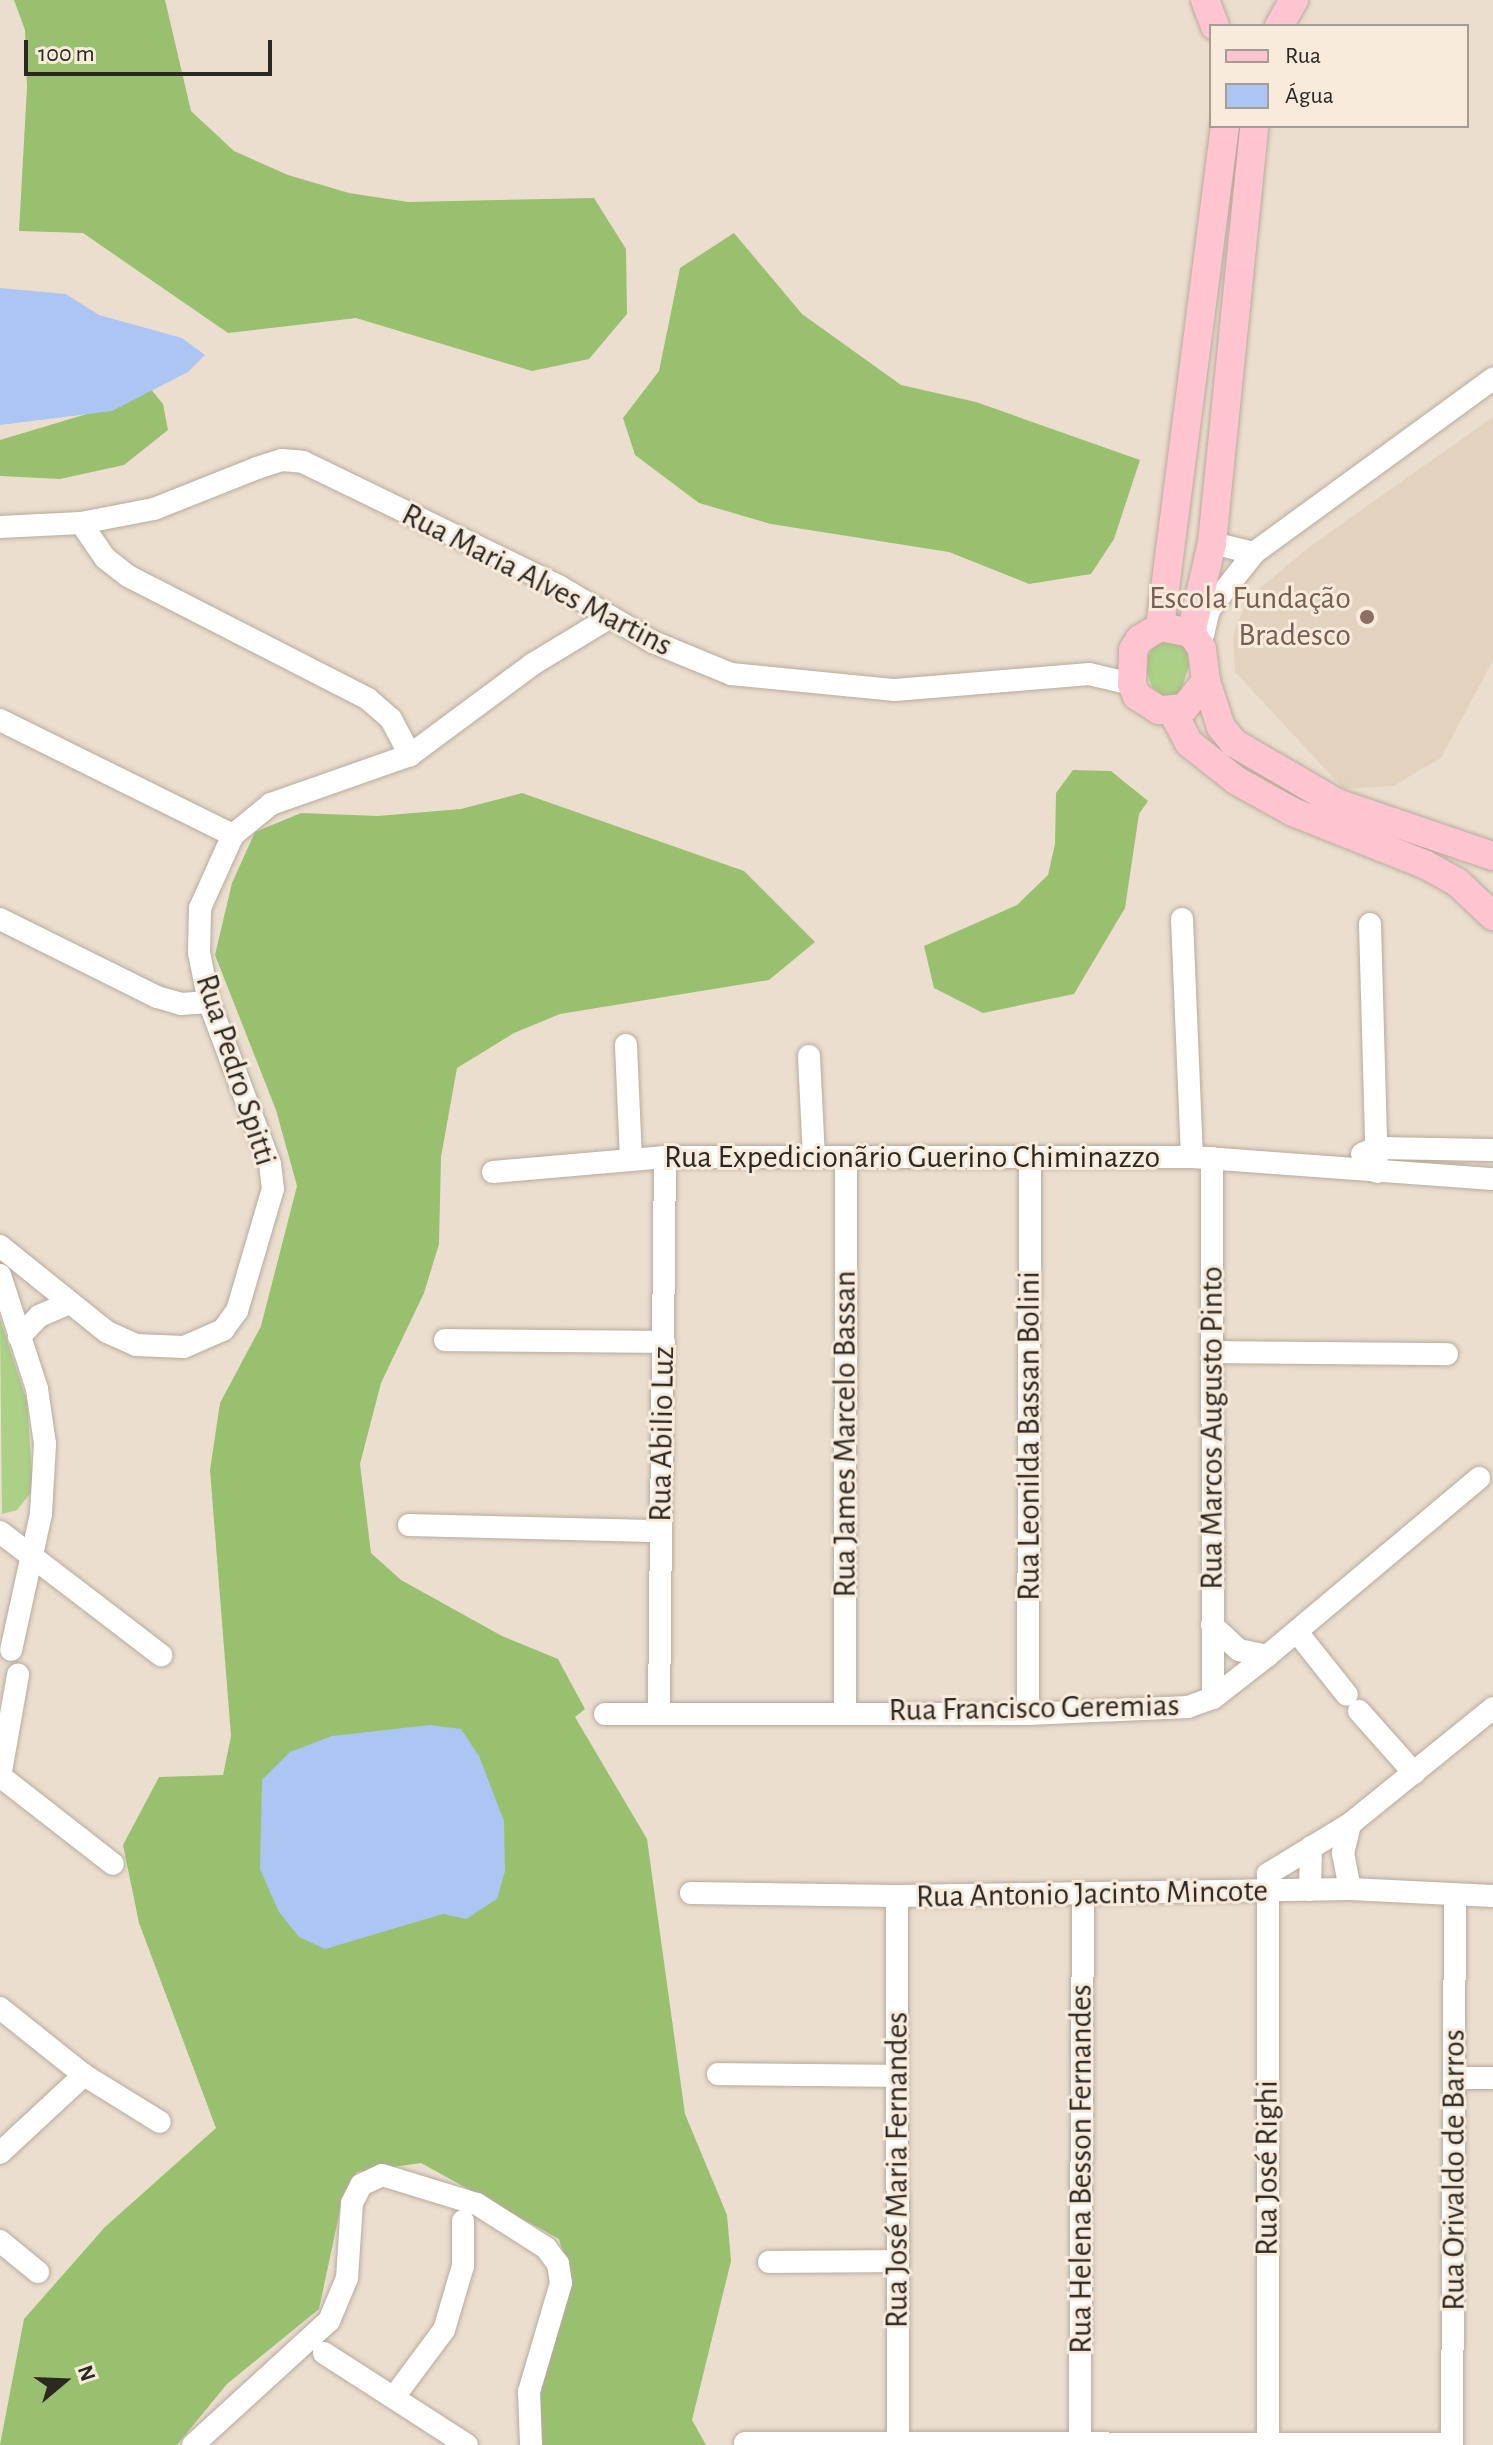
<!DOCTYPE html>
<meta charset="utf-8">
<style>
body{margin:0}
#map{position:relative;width:1493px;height:2445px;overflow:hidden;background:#ebdecf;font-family:"Alegreya Sans",sans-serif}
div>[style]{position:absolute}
.built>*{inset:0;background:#e3d2bd}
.green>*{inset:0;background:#abd086}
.forest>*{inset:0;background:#99c06f}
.water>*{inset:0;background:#adc5f3}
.roads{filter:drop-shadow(0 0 2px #b7ab9c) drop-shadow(0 0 2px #b7ab9c)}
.minor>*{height:22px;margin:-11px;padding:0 11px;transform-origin:11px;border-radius:11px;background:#fff}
.major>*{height:28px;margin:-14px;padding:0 14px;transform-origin:14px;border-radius:14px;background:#fec5d0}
.dots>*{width:22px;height:22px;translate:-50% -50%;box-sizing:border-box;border:4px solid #f8ebdc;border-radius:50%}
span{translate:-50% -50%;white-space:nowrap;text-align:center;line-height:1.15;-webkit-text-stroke:6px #f8ebdc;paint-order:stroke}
.street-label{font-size:32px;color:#2c2822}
.education-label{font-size:32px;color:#785e54}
.right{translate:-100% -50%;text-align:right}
.legend{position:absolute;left:1209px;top:24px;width:260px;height:104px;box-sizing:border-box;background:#f8ebdc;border:2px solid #a69d92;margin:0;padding:10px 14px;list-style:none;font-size:24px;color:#2c2822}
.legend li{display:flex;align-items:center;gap:16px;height:40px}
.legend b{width:40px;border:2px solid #a69d92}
.north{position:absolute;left:24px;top:2341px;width:80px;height:80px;-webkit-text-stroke:6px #f8ebdc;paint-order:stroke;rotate:71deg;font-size:22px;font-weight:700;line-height:32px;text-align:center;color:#2c2822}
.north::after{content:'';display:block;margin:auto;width:28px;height:36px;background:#2c2822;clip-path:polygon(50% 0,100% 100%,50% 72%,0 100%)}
.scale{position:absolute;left:24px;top:40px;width:248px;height:36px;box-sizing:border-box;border:4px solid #2c2822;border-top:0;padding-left:10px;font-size:24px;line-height:28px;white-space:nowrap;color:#2c2822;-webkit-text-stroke:6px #f8ebdc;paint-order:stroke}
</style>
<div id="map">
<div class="built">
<i style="clip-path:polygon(1493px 417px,1493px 660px,1441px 758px,1393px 786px,1344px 789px,1235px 672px,1233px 636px,1248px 598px,1312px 545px)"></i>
</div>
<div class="green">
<i style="clip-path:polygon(1161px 636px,1187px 647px,1189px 666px,1180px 694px,1164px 697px,1152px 687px,1147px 672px,1148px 656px)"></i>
<i style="clip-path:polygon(0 1319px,27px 1401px,33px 1490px,17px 1510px,2px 1514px)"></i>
</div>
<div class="forest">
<i style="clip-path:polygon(14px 0,165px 0,191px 111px,234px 151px,288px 175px,349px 193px,408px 202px,594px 198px,626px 249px,627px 314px,589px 359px,532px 371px,356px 318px,228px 333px,83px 233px,19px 231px,27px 87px,25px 30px)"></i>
<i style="clip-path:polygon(734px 233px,802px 314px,901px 385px,976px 402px,1140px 460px,1114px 539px,1091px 574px,1029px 584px,949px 552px,771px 524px,699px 503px,635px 455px,623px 418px,659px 371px,680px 268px)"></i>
<i style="clip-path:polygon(145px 382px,163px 404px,168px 430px,124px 465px,60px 479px,0 476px,0 440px,100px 410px)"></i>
<i style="clip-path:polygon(1073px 770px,1111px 771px,1148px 801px,1139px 814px,1125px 908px,1074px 994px,983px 1013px,934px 988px,924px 946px,1017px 905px,1048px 875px,1055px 844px,1056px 793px)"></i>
<i style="clip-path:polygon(522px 793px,744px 871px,815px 942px,769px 980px,560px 1014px,514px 1033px,457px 1068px,441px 1157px,439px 1244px,424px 1293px,381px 1383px,360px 1464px,371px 1553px,401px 1580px,502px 1636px,558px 1659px,585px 1709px,575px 1717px,647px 1839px,685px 2114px,727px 2215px,731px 2261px,692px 2420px,706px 2445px,536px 2445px,529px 2392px,571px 2282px,559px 2239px,421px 2163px,357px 2172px,342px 2201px,319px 2309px,227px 2384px,177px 2445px,0 2445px,24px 2319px,105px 2227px,216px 2128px,139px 1923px,123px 1845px,159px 1777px,223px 1775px,231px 1736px,210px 1470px,220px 1403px,261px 1326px,297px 1186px,276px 1110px,215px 955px,232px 883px,255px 832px,301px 813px,378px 816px,461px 809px)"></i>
</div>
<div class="water">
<i style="clip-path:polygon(0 288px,66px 294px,99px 315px,182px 338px,205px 355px,188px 372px,112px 411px,0 425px)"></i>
<i style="clip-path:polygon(430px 1725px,461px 1729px,479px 1756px,504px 1821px,505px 1871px,497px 1899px,466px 1919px,443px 1914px,325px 1949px,299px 1937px,279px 1912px,260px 1869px,262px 1780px,290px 1752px,332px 1736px)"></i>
</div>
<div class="roads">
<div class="minor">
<i style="left:81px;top:523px;width:42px;rotate:55.6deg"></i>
<i style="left:105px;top:558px;width:29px;rotate:38deg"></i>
<i style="left:128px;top:576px;width:270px;rotate:27.1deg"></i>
<i style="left:368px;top:699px;width:30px;rotate:41deg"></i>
<i style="left:391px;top:719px;width:41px;rotate:62.2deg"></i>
<i style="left:0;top:527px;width:81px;rotate:-2.8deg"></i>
<i style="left:81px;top:523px;width:74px;rotate:-10.9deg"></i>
<i style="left:154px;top:509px;width:111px;rotate:-21.7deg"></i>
<i style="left:257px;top:468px;width:26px;rotate:-18deg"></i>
<i style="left:282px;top:460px;width:21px;rotate:5deg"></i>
<i style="left:303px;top:462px;width:286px;rotate:25.9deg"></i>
<i style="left:560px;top:587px;width:108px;rotate:30.6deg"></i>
<i style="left:653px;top:642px;width:84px;rotate:22.3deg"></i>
<i style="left:731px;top:674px;width:165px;rotate:5.6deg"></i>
<i style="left:895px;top:690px;width:195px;rotate:-4.7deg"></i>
<i style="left:1089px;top:674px;width:44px;rotate:13.1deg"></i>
<i style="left:1212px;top:543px;width:43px;rotate:13.4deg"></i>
<i style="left:1203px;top:635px;width:26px;rotate:-77deg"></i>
<i style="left:1209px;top:610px;width:73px;rotate:-51.7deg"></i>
<i style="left:1254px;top:553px;width:296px;rotate:-36.1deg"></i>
<i style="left:0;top:720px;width:260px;rotate:26.3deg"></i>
<i style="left:0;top:919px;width:175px;rotate:26.4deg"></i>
<i style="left:157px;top:997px;width:25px;rotate:16deg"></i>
<i style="left:181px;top:1004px;width:28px;rotate:-4deg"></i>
<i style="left:1182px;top:919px;width:238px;rotate:87.6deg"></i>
<i style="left:1370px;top:924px;width:248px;rotate:88.4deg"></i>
<i style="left:626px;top:1045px;width:113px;rotate:87.5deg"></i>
<i style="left:809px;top:1056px;width:101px;rotate:87.2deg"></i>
<i style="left:1362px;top:1154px;width:15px;rotate:-23deg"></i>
<i style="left:1376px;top:1148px;width:117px;rotate:1deg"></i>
<i style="left:1212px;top:1158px;width:540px;rotate:89.89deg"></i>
<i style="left:493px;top:1172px;width:173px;rotate:-5deg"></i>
<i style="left:665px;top:1157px;width:527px"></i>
<i style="left:1192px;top:1157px;width:302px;rotate:4.2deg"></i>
<i style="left:0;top:1246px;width:137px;rotate:38.8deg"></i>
<i style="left:107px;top:1332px;width:32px;rotate:24deg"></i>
<i style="left:136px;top:1345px;width:48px;rotate:2.4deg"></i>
<i style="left:184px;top:1347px;width:43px;rotate:-23.6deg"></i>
<i style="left:223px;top:1330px;width:24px;rotate:-54deg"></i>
<i style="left:237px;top:1311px;width:127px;rotate:-73.6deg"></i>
<i style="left:273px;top:1189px;width:25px;rotate:-97deg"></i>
<i style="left:270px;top:1164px;width:173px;rotate:-110.6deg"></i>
<i style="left:209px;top:1002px;width:50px;rotate:-101.5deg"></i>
<i style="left:199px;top:953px;width:45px;rotate:-88.7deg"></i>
<i style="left:200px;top:908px;width:80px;rotate:-65.7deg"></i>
<i style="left:233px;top:835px;width:49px;rotate:-39.2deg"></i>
<i style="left:271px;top:804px;width:147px;rotate:-19.4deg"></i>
<i style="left:410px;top:755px;width:153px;rotate:-36.5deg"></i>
<i style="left:533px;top:664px;width:87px;rotate:-31.3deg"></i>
<i style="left:0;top:1275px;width:120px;rotate:72deg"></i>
<i style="left:37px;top:1389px;width:56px;rotate:81.7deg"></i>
<i style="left:45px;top:1444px;width:70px;rotate:93.3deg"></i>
<i style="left:41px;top:1514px;width:139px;rotate:102.4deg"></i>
<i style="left:19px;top:1337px;width:29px;rotate:-46deg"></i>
<i style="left:39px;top:1316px;width:34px;rotate:-23deg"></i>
<i style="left:445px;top:1340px;width:219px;rotate:0.5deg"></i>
<i style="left:1213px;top:1352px;width:234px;rotate:0.5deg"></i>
<i style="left:409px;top:1525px;width:251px;rotate:1.4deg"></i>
<i style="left:0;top:1532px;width:203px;rotate:37.4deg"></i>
<i style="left:1212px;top:1625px;width:37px;rotate:43deg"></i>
<i style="left:1239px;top:1650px;width:29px;rotate:12deg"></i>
<i style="left:1297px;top:1632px;width:80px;rotate:51.6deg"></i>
<i style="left:659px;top:1711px;width:554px;rotate:-89.38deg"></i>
<i style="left:845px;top:1711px;width:554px;rotate:-89.9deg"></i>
<i style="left:1359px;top:1711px;width:83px;rotate:48.4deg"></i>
<i style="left:605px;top:1714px;width:423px"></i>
<i style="left:1028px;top:1714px;width:160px;rotate:-2.5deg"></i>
<i style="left:1188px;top:1707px;width:27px;rotate:-20deg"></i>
<i style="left:1213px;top:1698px;width:68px;rotate:-37.9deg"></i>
<i style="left:1267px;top:1656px;width:277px;rotate:-40deg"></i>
<i style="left:1028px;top:1714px;width:555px;rotate:-89.79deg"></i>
<i style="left:0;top:1776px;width:143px;rotate:37.9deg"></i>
<i style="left:0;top:1777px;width:104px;rotate:-80deg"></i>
<i style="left:1350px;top:1889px;width:37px;rotate:-101deg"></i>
<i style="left:1343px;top:1853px;width:30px;rotate:-76deg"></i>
<i style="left:1310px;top:1890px;width:43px;rotate:-88.7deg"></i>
<i style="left:691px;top:1893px;width:206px;rotate:0.8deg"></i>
<i style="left:897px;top:1896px;width:453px;rotate:-0.9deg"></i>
<i style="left:1350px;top:1889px;width:143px;rotate:2.8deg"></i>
<i style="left:897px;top:1896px;width:547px;rotate:89.9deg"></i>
<i style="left:0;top:2008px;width:107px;rotate:38.6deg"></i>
<i style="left:84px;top:2075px;width:89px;rotate:31.7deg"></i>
<i style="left:718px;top:2074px;width:179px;rotate:0.6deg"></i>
<i style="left:1455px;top:2078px;width:38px"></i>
<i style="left:0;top:2153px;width:115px;rotate:-42.9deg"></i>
<i style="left:0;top:2241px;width:49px;rotate:39.2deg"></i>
<i style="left:769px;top:2262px;width:128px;rotate:-0.4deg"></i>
<i style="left:324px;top:2353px;width:170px;rotate:32.8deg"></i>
<i style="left:394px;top:2397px;width:84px;rotate:-53.3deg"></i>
<i style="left:444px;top:2330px;width:67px;rotate:-73.5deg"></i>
<i style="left:463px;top:2266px;width:45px;rotate:-90deg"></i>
<i style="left:1080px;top:2442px;width:547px;rotate:-89.69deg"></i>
<i style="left:745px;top:2443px;width:707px;rotate:0.08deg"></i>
<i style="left:193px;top:2445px;width:184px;rotate:-42.4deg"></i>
<i style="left:329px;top:2321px;width:47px;rotate:-67.3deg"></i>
<i style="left:347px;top:2278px;width:75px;rotate:-86.2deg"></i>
<i style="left:352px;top:2203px;width:20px;rotate:-63deg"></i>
<i style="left:361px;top:2185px;width:23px;rotate:-25deg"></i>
<i style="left:382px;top:2175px;width:99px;rotate:17deg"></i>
<i style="left:477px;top:2204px;width:82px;rotate:32.5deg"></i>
<i style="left:546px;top:2248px;width:20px;rotate:53deg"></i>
<i style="left:558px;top:2264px;width:19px;rotate:81deg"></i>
<i style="left:561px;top:2283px;width:114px;rotate:106.4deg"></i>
<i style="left:529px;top:2392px;width:53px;rotate:87.8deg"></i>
<i style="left:1268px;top:2445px;width:571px;rotate:-90deg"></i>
<i style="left:1268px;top:1874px;width:96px;rotate:-31.4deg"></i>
<i style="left:1350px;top:1824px;width:184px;rotate:-39deg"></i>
<i style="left:1452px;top:2445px;width:549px;rotate:-89.69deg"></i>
</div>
<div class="major">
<i style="left:1205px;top:0;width:28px;rotate:69deg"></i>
<i style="left:1279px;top:26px;width:30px;rotate:-60deg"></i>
<i style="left:1160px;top:627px;width:505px;rotate:-82.61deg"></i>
<i style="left:1191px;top:633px;width:92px;rotate:-76.9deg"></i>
<i style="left:1212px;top:543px;width:419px;rotate:-84.2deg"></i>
<i style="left:1206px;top:681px;width:35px;rotate:129deg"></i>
<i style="left:1184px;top:708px;width:25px;rotate:175deg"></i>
<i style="left:1159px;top:710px;width:26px;rotate:-148deg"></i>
<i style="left:1137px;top:696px;width:13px;rotate:-113deg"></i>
<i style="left:1132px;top:684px;width:34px;rotate:-88deg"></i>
<i style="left:1133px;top:650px;width:13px;rotate:-58deg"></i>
<i style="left:1140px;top:639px;width:23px;rotate:-31deg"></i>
<i style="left:1160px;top:627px;width:32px;rotate:11deg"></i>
<i style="left:1191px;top:633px;width:19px;rotate:55deg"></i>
<i style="left:1202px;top:649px;width:32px;rotate:83deg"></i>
<i style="left:1206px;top:681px;width:48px;rotate:71.9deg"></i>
<i style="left:1221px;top:727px;width:21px;rotate:51deg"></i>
<i style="left:1234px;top:743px;width:119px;rotate:30.2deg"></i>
<i style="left:1337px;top:803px;width:165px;rotate:18.8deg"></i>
<i style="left:1172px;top:711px;width:36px;rotate:62deg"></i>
<i style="left:1189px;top:743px;width:61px;rotate:38.4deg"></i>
<i style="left:1237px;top:781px;width:64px;rotate:29deg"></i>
<i style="left:1293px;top:812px;width:143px;rotate:21.7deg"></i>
<i style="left:1426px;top:865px;width:35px;rotate:29deg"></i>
<i style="left:1457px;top:882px;width:50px;rotate:43.4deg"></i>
</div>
</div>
<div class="dots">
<i style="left:1367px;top:617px;background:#8d6e63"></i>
</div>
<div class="street-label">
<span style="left:537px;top:580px;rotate:27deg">Rua Maria Alves Martins</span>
<span style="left:236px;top:1070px;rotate:72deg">Rua Pedro Spitti</span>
<span style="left:912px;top:1157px">Rua Expedicionãrio Guerino Chiminazzo</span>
<span style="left:1212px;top:1428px;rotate:-90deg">Rua Marcos Augusto Pinto</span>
<span style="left:662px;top:1434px;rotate:-89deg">Rua Abilio Luz</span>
<span style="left:845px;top:1434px;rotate:-90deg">Rua James Marcelo Bassan</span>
<span style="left:1029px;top:1436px;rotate:-90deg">Rua Leonilda Bassan Bolini</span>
<span style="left:1034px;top:1708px;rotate:-1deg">Rua Francisco Geremias</span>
<span style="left:1092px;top:1894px;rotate:-1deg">Rua Antonio Jacinto Mincote</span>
<span style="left:1267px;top:2168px;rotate:-90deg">Rua José Righi</span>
<span style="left:1081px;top:2169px;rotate:-90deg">Rua Helena Besson Fernandes</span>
<span style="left:897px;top:2170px;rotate:-90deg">Rua José Maria Fernandes</span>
<span style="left:1454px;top:2170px;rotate:-90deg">Rua Orivaldo de Barros</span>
</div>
<div class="education-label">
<span class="right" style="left:1351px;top:617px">Escola Fundação<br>Bradesco</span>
</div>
<ul class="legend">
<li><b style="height:10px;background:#fec5d0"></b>Rua</li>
<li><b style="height:22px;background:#adc5f3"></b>Água</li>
</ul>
<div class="north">N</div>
<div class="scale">100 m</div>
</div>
